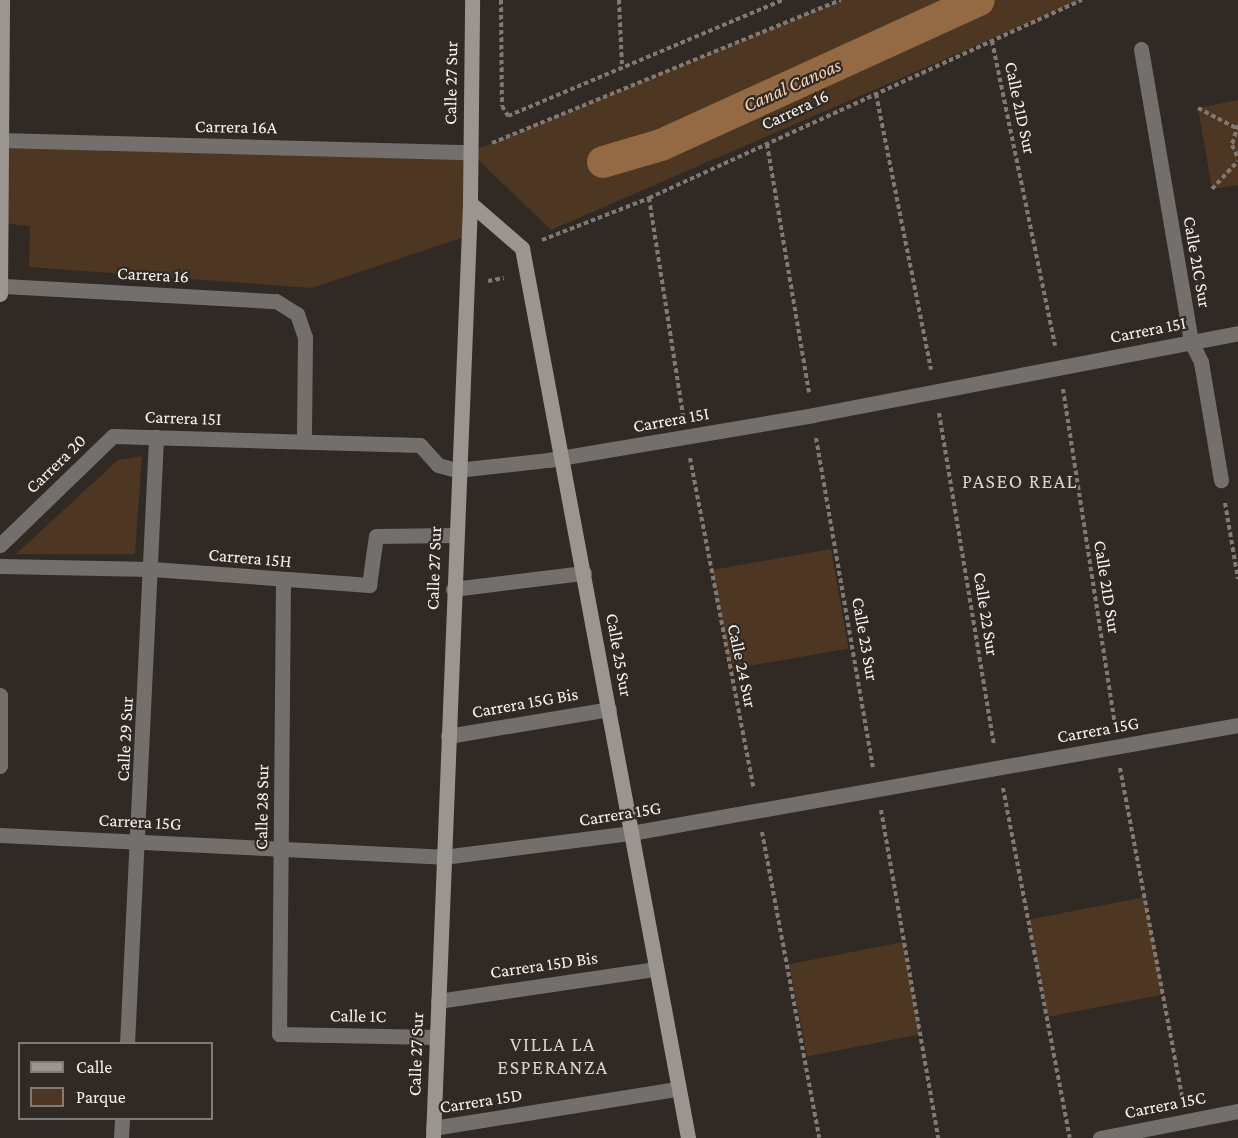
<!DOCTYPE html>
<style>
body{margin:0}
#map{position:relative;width:1238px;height:1138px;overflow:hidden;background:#312a24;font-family:"Crimson Pro",serif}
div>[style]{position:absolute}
.green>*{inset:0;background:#4d3622;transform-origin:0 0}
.canal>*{height:32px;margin:-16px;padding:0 16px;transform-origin:16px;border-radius:16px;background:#946a45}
.path>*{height:4px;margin-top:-2px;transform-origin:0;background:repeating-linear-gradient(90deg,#807974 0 4.5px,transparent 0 7.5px)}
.street>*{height:15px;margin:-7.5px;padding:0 7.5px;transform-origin:7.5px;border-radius:7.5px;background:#736f6c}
.secondary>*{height:15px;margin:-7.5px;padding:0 7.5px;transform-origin:7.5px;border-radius:7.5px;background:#9b9590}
span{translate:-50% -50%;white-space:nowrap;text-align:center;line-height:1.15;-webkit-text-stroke:4.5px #312a24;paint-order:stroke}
.street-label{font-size:18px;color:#f8f2ee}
.water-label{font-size:20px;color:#f9d1b0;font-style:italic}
.neighbourhood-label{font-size:20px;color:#ddd3cb;letter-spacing:1.5px}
.legend{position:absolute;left:18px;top:1042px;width:195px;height:78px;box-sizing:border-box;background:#312a24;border:2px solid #817a75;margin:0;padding:8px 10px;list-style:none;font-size:18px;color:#f8f2ee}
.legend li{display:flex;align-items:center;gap:12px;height:30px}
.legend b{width:30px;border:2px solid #817a75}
</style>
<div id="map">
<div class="green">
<i style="clip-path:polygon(841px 0,1081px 0,551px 230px,470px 152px,464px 237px,312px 288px,29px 267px,30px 226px,0 223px,0 140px,470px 152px)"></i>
<i style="clip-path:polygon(1238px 100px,1238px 185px,1212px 189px,1198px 108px)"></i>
<i style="clip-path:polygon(142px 456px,135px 554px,16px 554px,118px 460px)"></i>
<i style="left:831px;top:549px;width:101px;height:121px;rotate:80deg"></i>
<i style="left:1145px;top:897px;width:99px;height:119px;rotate:79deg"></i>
<i style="left:903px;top:942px;width:94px;height:116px;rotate:79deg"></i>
</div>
<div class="canal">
<i style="left:603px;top:162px;width:60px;rotate:-16.3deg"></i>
<i style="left:661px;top:145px;width:349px;rotate:-24.5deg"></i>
</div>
<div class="path">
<i style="left:501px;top:0;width:106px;rotate:89.5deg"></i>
<i style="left:502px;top:106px;width:12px;rotate:59deg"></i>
<i style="left:508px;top:116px;width:298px;rotate:-22.9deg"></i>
<i style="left:619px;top:0;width:66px;rotate:87.4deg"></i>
<i style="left:992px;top:41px;width:311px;rotate:78.3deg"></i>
<i style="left:876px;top:94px;width:281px;rotate:78.7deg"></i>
<i style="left:1198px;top:108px;width:43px;rotate:27.8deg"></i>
<i style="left:1238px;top:125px;width:21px;rotate:107deg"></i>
<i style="left:1232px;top:145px;width:14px;rotate:65deg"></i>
<i style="left:492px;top:143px;width:377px;rotate:-22.3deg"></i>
<i style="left:767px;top:144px;width:252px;rotate:80.4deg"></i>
<i style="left:1212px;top:189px;width:38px;rotate:-47deg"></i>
<i style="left:649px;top:198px;width:220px;rotate:81.1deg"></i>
<i style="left:542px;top:240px;width:115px;rotate:-21.4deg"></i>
<i style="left:649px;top:198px;width:476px;rotate:-24.6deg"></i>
<i style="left:488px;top:281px;width:16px;rotate:-11deg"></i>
<i style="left:1063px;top:389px;width:340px;rotate:81.2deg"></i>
<i style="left:939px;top:413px;width:337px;rotate:80.6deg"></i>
<i style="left:816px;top:438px;width:334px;rotate:80.2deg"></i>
<i style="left:690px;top:458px;width:337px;rotate:79.1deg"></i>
<i style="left:1225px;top:503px;width:77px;rotate:80.3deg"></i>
<i style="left:1120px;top:768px;width:338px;rotate:79.3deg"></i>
<i style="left:1003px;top:788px;width:356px;rotate:79.2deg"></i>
<i style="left:881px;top:810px;width:333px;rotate:80.1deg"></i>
<i style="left:762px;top:832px;width:311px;rotate:79.4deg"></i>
</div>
<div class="street">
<i style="left:1141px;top:49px;width:297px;rotate:80.3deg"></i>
<i style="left:1191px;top:342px;width:22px;rotate:63deg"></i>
<i style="left:1201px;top:362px;width:120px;rotate:80.4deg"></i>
<i style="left:0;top:140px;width:470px;rotate:1.5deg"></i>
<i style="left:4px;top:286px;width:272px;rotate:3.2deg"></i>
<i style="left:276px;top:301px;width:25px;rotate:32deg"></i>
<i style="left:297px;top:314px;width:24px;rotate:71deg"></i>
<i style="left:305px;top:337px;width:104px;rotate:90.6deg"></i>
<i style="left:0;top:545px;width:157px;rotate:-44deg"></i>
<i style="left:113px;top:436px;width:307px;rotate:1.7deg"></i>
<i style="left:420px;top:445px;width:27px;rotate:48deg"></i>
<i style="left:438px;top:465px;width:20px;rotate:15deg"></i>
<i style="left:457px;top:470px;width:92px;rotate:-6.3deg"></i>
<i style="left:548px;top:460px;width:269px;rotate:-9.6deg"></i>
<i style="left:813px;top:415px;width:433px;rotate:-10.9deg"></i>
<i style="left:0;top:566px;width:152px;rotate:1.1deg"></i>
<i style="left:152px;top:569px;width:218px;rotate:4.2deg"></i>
<i style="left:369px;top:585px;width:49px;rotate:-81.9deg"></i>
<i style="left:376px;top:536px;width:79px;rotate:-0.7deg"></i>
<i style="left:283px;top:581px;width:453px;rotate:90.5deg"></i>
<i style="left:279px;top:1034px;width:157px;rotate:1.1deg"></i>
<i style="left:453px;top:589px;width:132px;rotate:-7deg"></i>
<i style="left:0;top:695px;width:71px;rotate:90deg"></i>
<i style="left:448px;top:736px;width:163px;rotate:-9.5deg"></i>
<i style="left:0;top:835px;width:444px;rotate:2.8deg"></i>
<i style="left:443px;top:857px;width:190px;rotate:-7.3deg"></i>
<i style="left:631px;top:833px;width:617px;rotate:-10.09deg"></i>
<i style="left:438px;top:1001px;width:220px;rotate:-8.4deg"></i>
<i style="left:127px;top:1044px;width:608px;rotate:-87.26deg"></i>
<i style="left:433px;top:1128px;width:247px;rotate:-9.1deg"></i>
<i style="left:121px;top:1138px;width:20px;rotate:-87deg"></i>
<i style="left:1100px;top:1138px;width:141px;rotate:-11.1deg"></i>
</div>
<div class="secondary">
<i style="left:470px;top:203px;width:69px;rotate:40.9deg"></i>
<i style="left:522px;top:248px;width:905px;rotate:79.43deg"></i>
<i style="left:0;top:294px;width:294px;rotate:-89.6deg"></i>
<i style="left:433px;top:1138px;width:936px;rotate:-87.73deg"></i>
<i style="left:470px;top:203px;width:203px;rotate:-89.4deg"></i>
</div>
<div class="street-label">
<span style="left:451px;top:83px;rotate:-89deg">Calle 27 Sur</span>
<span style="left:1020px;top:108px;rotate:78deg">Calle 21D Sur</span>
<span style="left:795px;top:110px;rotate:-25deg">Carrera 16</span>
<span style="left:236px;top:127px;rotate:1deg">Carrera 16A</span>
<span style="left:1197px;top:262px;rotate:80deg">Calle 21C Sur</span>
<span style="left:153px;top:275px;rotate:3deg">Carrera 16</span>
<span style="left:1148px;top:330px;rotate:-11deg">Carrera 15I</span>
<span style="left:183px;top:418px;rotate:2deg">Carrera 15I</span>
<span style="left:671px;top:420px;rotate:-10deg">Carrera 15I</span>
<span style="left:56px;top:464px;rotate:-44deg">Carrera 20</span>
<span style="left:250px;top:558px;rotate:5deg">Carrera 15H</span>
<span style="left:434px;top:568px;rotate:-88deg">Calle 27 Sur</span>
<span style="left:1107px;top:587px;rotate:81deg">Calle 21D Sur</span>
<span style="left:986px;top:614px;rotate:81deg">Calle 22 Sur</span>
<span style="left:865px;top:639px;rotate:80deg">Calle 23 Sur</span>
<span style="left:619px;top:655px;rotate:80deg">Calle 25 Sur</span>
<span style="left:742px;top:666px;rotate:78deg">Calle 24 Sur</span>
<span style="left:525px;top:703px;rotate:-10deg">Carrera 15G Bis</span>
<span style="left:1098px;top:730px;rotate:-10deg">Carrera 15G</span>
<span style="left:125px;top:739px;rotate:-87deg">Calle 29 Sur</span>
<span style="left:262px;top:807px;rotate:-89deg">Calle 28 Sur</span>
<span style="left:620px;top:814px;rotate:-9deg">Carrera 15G</span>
<span style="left:140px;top:822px;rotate:3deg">Carrera 15G</span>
<span style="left:544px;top:965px;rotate:-8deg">Carrera 15D Bis</span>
<span style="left:358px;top:1016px;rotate:1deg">Calle 1C</span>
<span style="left:416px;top:1054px;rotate:-88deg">Calle 27 Sur</span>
<span style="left:481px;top:1101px;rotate:-9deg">Carrera 15D</span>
<span style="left:1165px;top:1105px;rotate:-11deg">Carrera 15C</span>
</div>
<div class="water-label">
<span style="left:792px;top:85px;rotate:-24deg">Canal Canoas</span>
</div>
<div class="neighbourhood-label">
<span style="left:1020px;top:481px">PASEO REAL</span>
<span style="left:553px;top:1056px">VILLA LA<br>ESPERANZA</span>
</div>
<ul class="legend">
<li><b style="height:8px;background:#9b9590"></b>Calle</li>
<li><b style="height:16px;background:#4d3622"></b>Parque</li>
</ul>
</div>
